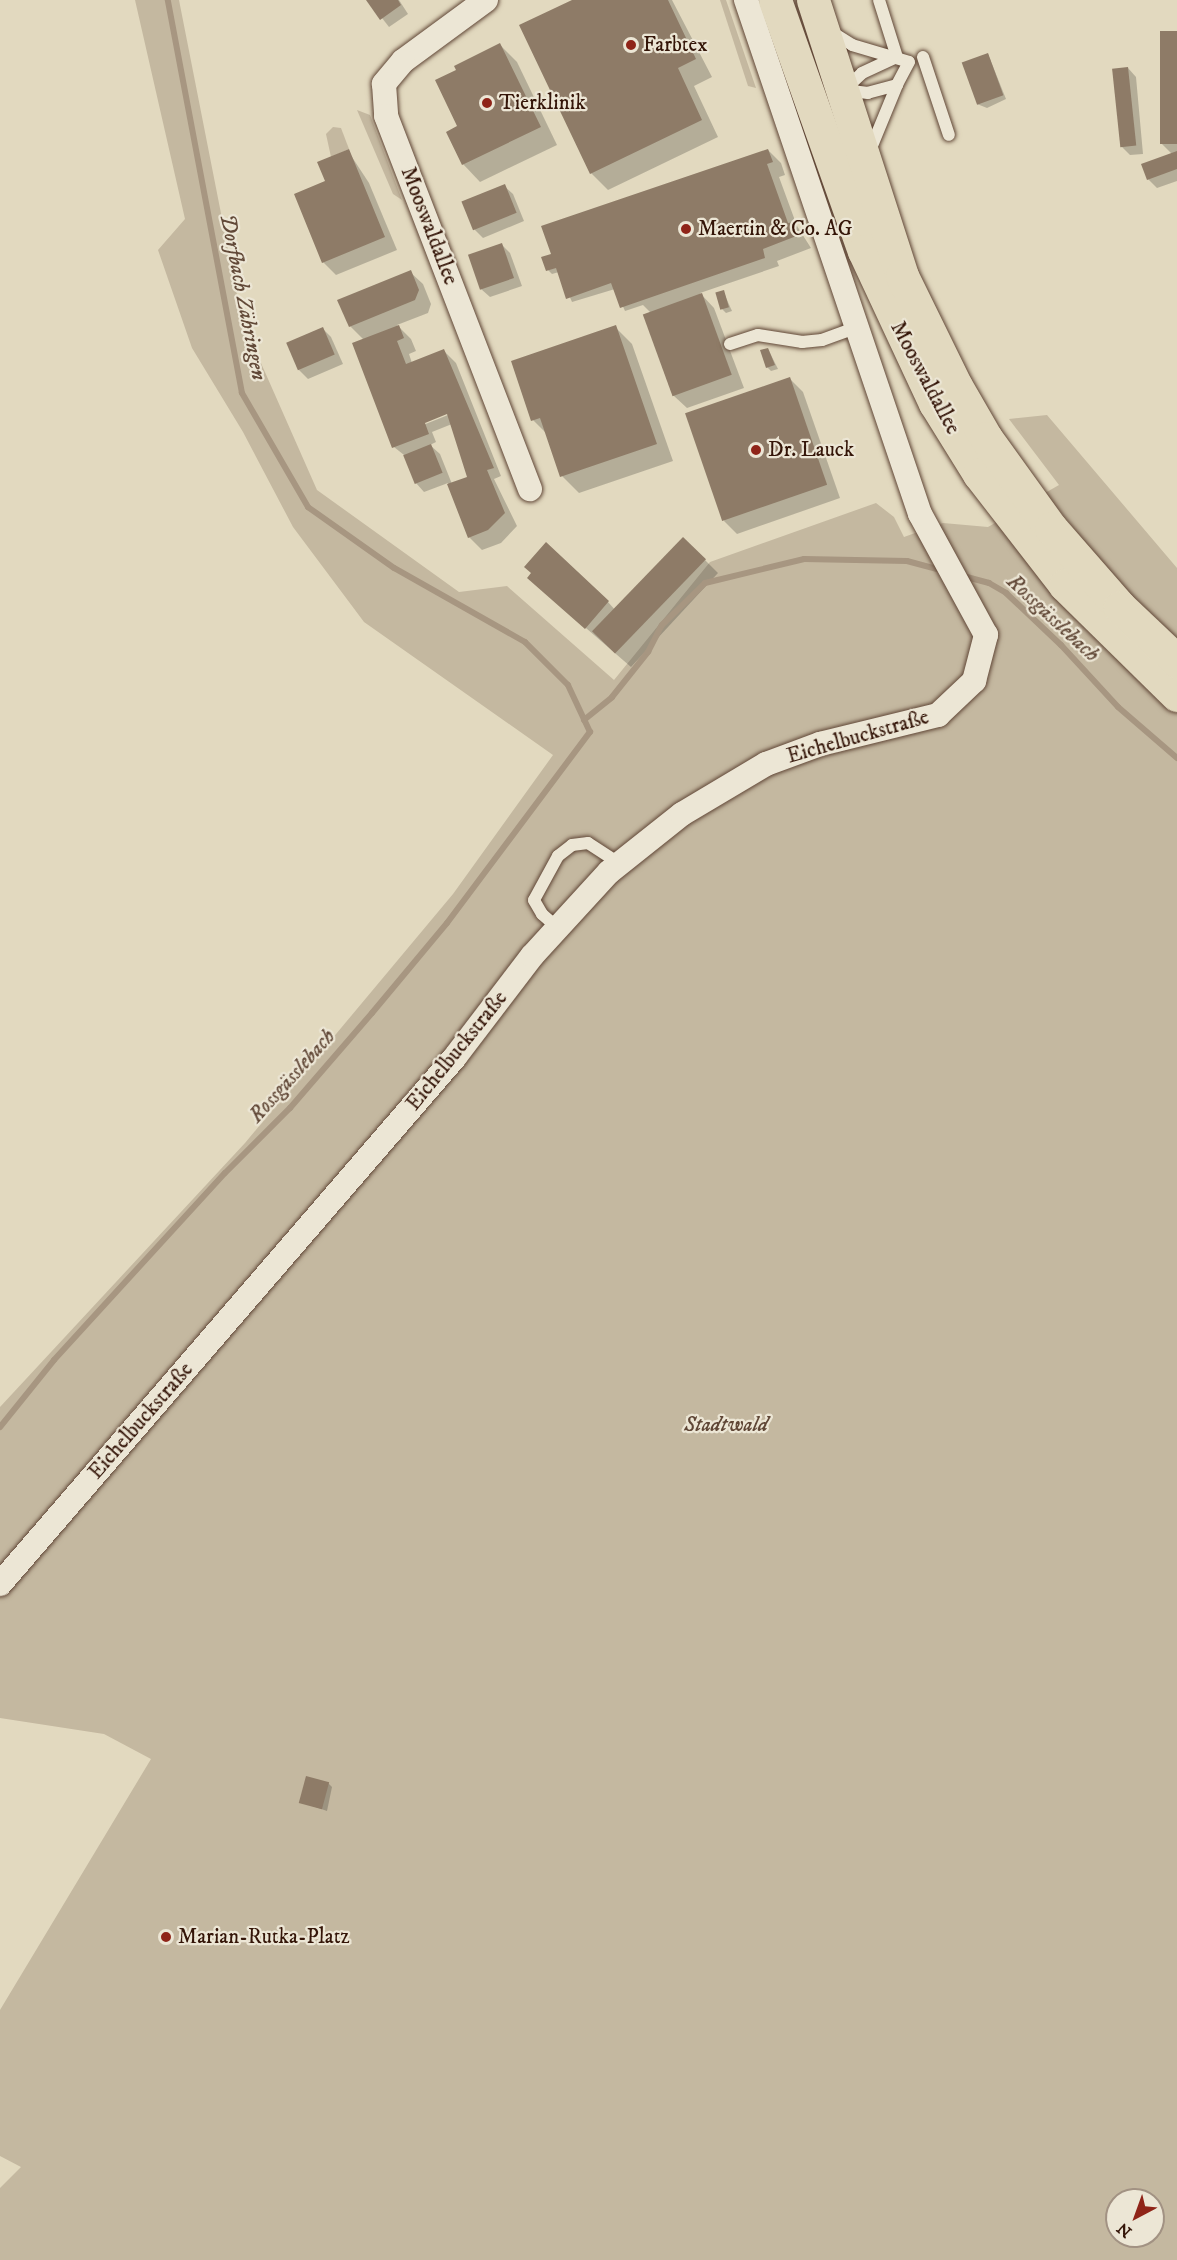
<!DOCTYPE html>
<meta charset="utf-8">
<style>
body{margin:0}
#map{position:relative;width:1177px;height:2260px;overflow:hidden;background:#e2d9bf;font-family:"IM FELL DW Pica",serif}
div>[style]{position:absolute}
.green>*{inset:0;background:#c4b8a0}
.shadow>*{inset:0;background:#0003}
.stream>*{height:6px;margin:-3px;padding:0 3px;transform-origin:3px;border-radius:3px;background:#a79681}
.building>*{inset:0;background:#8e7b67;transform-origin:0 0}
.roads{filter:drop-shadow(0 0 2px #604636) drop-shadow(0 0 2px #604636)}
.lane>*{height:12px;margin:-6px;padding:0 6px;transform-origin:6px;border-radius:6px;background:#ece6d5}
.street>*{height:24px;margin:-12px;padding:0 12px;transform-origin:12px;border-radius:12px;background:#ece6d5}
.primary>*{height:33px;margin:-16.5px;padding:0 16.5px;transform-origin:16.5px;border-radius:16.5px;background:#e2d9bf}
.dots>*{width:16px;height:16px;translate:-50% -50%;box-sizing:border-box;border:3px solid #ece6d5;border-radius:50%}
span{translate:-50% -50%;white-space:nowrap;text-align:center;line-height:1.15;-webkit-text-stroke:4.5px #ece6d5;paint-order:stroke}
.poi-label{font-size:21px;color:#341508}
.left{translate:0 -50%;text-align:left}
.street-label{font-size:21px;color:#341508}
.park-label{font-size:21px;color:#5f4636;font-style:italic}
.water-label{font-size:22px;color:#624938;font-style:italic}
.north{position:absolute;left:1105px;top:2188px;width:60px;height:60px;box-sizing:border-box;background:#ece6d5;border:2px solid #a29283;border-radius:50%;rotate:221deg;font-size:16px;font-weight:700;line-height:24px;text-align:center;color:#341508}
.north::after{content:'';display:block;margin:auto;width:21px;height:27px;background:#8f2418;clip-path:polygon(50% 0,100% 100%,50% 72%,0 100%)}
</style>
<div id="map">
<div class="green">
<i style="clip-path:polygon(evenodd,135px 0,179px 0,242px 320px,317px 490px,459px 592px,507px 586px,614px 680px,710px 562px,876px 503px,894px 517px,904px 537px,943px 523px,988px 527px,1002px 519px,1177px 704px,1177px 2260px,0 2260px,0 2188px,21px 2167px,0 2156px,0 2010px,151px 1759px,104px 1734px,0 1718px,0 1407px,245px 1143px,453px 894px,553px 755px,364px 622px,293px 527px,243px 432px,192px 348px,158px 250px,185px 219px,135px 0,1117px 2200px,1153px 2200px,1153px 2236px,1117px 2236px,1117px 2200px)"></i>
<i style="clip-path:polygon(720px 0,726px 0,756px 88px,748px 86px)"></i>
<i style="clip-path:polygon(357px 110px,370px 115px,402px 200px,393px 194px)"></i>
<i style="clip-path:polygon(333px 127px,341px 128px,349px 149px,331px 157px,326px 134px)"></i>
<i style="clip-path:polygon(1047px 415px,1177px 568px,1177px 639px,1123px 589px,1045px 493px,1059px 485px,1009px 419px)"></i>
</div>
<div class="shadow">
<i style="clip-path:polygon(368px 0,399px 0,408px 14px,389px 27px)"></i>
<i style="clip-path:polygon(575px 0,672px 0,712px 77px,694px 86px,718px 137px,608px 190px,591px 173px)"></i>
<i style="clip-path:polygon(1177px 33px,1177px 181px,1157px 188px,1148px 179px,1172px 154px,1161px 143px)"></i>
<i style="clip-path:polygon(500px 45px,517px 62px,557px 145px,480px 182px,463px 164px,459px 127px)"></i>
<i style="clip-path:polygon(988px 54px,1006px 99px,987px 108px,977px 104px)"></i>
<i style="clip-path:polygon(1128px 68px,1136px 77px,1143px 154px,1130px 155px,1121px 146px)"></i>
<i style="clip-path:polygon(768px 150px,781px 163px,785px 175px,779px 177px,797px 226px,811px 248px,777px 261px,779px 266px,700px 293px,714px 308px,744px 388px,687px 408px,674px 396px,645px 315px,651px 313px,643px 305px,625px 311px,615px 289px,572px 302px,559px 272px,552px 274px,548px 270px)"></i>
<i style="clip-path:polygon(348px 151px,369px 183px,397px 250px,336px 275px,323px 262px)"></i>
<i style="clip-path:polygon(504px 186px,513px 194px,524px 221px,483px 238px,475px 230px,464px 202px)"></i>
<i style="clip-path:polygon(502px 245px,510px 253px,522px 286px,490px 297px,481px 289px)"></i>
<i style="clip-path:polygon(evenodd,410px 272px,423px 284px,431px 304px,428px 313px,397px 325px,411px 339px,416px 351px,409px 354px,412px 363px,444px 351px,456px 363px,501px 476px,494px 479px,517px 526px,501px 543px,482px 550px,469px 537px,448px 483px,424px 492px,416px 483px,404px 455px,394px 447px,364px 340px,350px 326px,410px 272px,448px 413px,448px 415px,418px 427px,417px 424px,448px 413px,410px 272px,452px 424px,469px 478px,452px 484px,440px 454px,430px 445px,436px 442px,432px 432px,452px 424px)"></i>
<i style="clip-path:polygon(723px 291px,732px 311px,726px 313px,722px 309px)"></i>
<i style="clip-path:polygon(615px 327px,632px 344px,673px 461px,579px 493px,562px 476px,546px 433px,533px 420px)"></i>
<i style="clip-path:polygon(323px 329px,331px 337px,343px 364px,308px 379px,299px 370px)"></i>
<i style="clip-path:polygon(768px 349px,778px 369px,771px 371px,767px 367px)"></i>
<i style="clip-path:polygon(790px 379px,803px 392px,840px 498px,737px 534px,724px 521px)"></i>
<i style="clip-path:polygon(705px 560px,718px 573px,631px 667px,542px 590px,608px 602px,616px 611px)"></i>
<i style="clip-path:polygon(328px 1783px,332px 1787px,327px 1811px,301px 1802px)"></i>
</div>
<div class="stream">
<i style="left:963px;top:576px;width:27px;rotate:15deg"></i>
<i style="left:989px;top:583px;width:20px;rotate:30deg"></i>
<i style="left:1006px;top:593px;width:76px;rotate:43.4deg"></i>
<i style="left:1061px;top:645px;width:84px;rotate:47.4deg"></i>
<i style="left:1118px;top:707px;width:78px;rotate:40.8deg"></i>
<i style="left:584px;top:720px;width:36px;rotate:-39deg"></i>
<i style="left:612px;top:697px;width:58px;rotate:-51.3deg"></i>
<i style="left:648px;top:652px;width:30px;rotate:-63deg"></i>
<i style="left:662px;top:625px;width:60px;rotate:-44.3deg"></i>
<i style="left:705px;top:583px;width:102px;rotate:-13.6deg"></i>
<i style="left:804px;top:559px;width:103px;rotate:1.1deg"></i>
<i style="left:907px;top:561px;width:38px;rotate:15deg"></i>
<i style="left:0;top:1427px;width:86px;rotate:-51.1deg"></i>
<i style="left:54px;top:1360px;width:253px;rotate:-47.6deg"></i>
<i style="left:225px;top:1173px;width:92px;rotate:-45deg"></i>
<i style="left:290px;top:1108px;width:125px;rotate:-49.2deg"></i>
<i style="left:372px;top:1013px;width:117px;rotate:-50.2deg"></i>
<i style="left:447px;top:923px;width:239px;rotate:-53.2deg"></i>
<i style="left:590px;top:732px;width:52px;rotate:-115.1deg"></i>
<i style="left:568px;top:685px;width:61px;rotate:-135deg"></i>
<i style="left:525px;top:642px;width:150px;rotate:-150.5deg"></i>
<i style="left:394px;top:568px;width:105px;rotate:-144.7deg"></i>
<i style="left:308px;top:507px;width:132px;rotate:-120.1deg"></i>
<i style="left:242px;top:393px;width:400px;rotate:-100.7deg"></i>
</div>
<div class="building">
<i style="clip-path:polygon(366px 0,398px 0,401px 5px,380px 20px)"></i>
<i style="clip-path:polygon(572px 0,668px 0,696px 59px,678px 68px,702px 120px,590px 174px,519px 25px)"></i>
<i style="left:1160px;top:31px;width:17px;height:113px"></i>
<i style="clip-path:polygon(500px 43px,541px 127px,462px 165px,446px 132px,457px 126px,435px 80px,456px 70px,454px 66px)"></i>
<i style="left:988px;top:53px;width:45px;height:28px;rotate:70deg"></i>
<i style="left:1128px;top:67px;width:79px;height:16px;rotate:84deg"></i>
<i style="clip-path:polygon(349px 149px,385px 237px,322px 263px,294px 194px,325px 181px,317px 162px)"></i>
<i style="clip-path:polygon(768px 149px,773px 162px,767px 164px,788px 223px,794px 222px,799px 235px,763px 249px,765px 258px,620px 308px,611px 283px,566px 299px,556px 268px,546px 271px,541px 257px,551px 254px,541px 226px)"></i>
<i style="clip-path:polygon(1177px 151px,1177px 169px,1147px 180px,1141px 164px)"></i>
<i style="left:505px;top:184px;width:31px;height:47px;rotate:68deg"></i>
<i style="left:502px;top:243px;width:37px;height:36px;rotate:71deg"></i>
<i style="clip-path:polygon(411px 270px,419px 290px,415px 300px,349px 327px,337px 300px)"></i>
<i style="left:724px;top:290px;width:18px;height:9px;rotate:74deg"></i>
<i style="left:702px;top:293px;width:87px;height:63px;rotate:70deg"></i>
<i style="clip-path:polygon(399px 325px,404px 338px,397px 341px,406px 364px,444px 349px,494px 468px,487px 470px,505px 513px,488px 530px,468px 538px,447px 484px,467px 477px,447px 414px,425px 423px,429px 434px,392px 448px,352px 343px)"></i>
<i style="clip-path:polygon(616px 325px,657px 444px,560px 477px,540px 418px,531px 421px,511px 361px)"></i>
<i style="left:323px;top:327px;width:30px;height:40px;rotate:67deg"></i>
<i style="clip-path:polygon(768px 348px,775px 365px,766px 368px,760px 350px)"></i>
<i style="left:790px;top:377px;width:114px;height:111px;rotate:71deg"></i>
<i style="left:431px;top:444px;width:31px;height:30px;rotate:68deg"></i>
<i style="left:683px;top:537px;width:32px;height:131px;rotate:44deg"></i>
<i style="clip-path:polygon(546px 542px,609px 601px,585px 629px,527px 578px,531px 573px,524px 567px)"></i>
<i style="left:306px;top:1776px;width:24px;height:28px;rotate:15deg"></i>
</div>
<div class="roads">
<div class="lane">
<i style="left:879px;top:0;width:60px;rotate:72.5deg"></i>
<i style="left:830px;top:31px;width:26px;rotate:32deg"></i>
<i style="left:852px;top:45px;width:59px;rotate:16.6deg"></i>
<i style="left:909px;top:62px;width:26px;rotate:118deg"></i>
<i style="left:897px;top:85px;width:30px;rotate:165deg"></i>
<i style="left:868px;top:93px;width:23px;rotate:-173deg"></i>
<i style="left:923px;top:57px;width:82px;rotate:71.6deg"></i>
<i style="left:845px;top:89px;width:23px;rotate:-43deg"></i>
<i style="left:862px;top:73px;width:38px;rotate:-25deg"></i>
<i style="left:869px;top:153px;width:74px;rotate:-67.6deg"></i>
<i style="left:730px;top:344px;width:29px;rotate:-18deg"></i>
<i style="left:758px;top:335px;width:45px;rotate:9deg"></i>
<i style="left:802px;top:342px;width:20px;rotate:-6deg"></i>
<i style="left:822px;top:340px;width:38px;rotate:-20deg"></i>
<i style="left:558px;top:928px;width:21px;rotate:-139deg"></i>
<i style="left:542px;top:914px;width:16px;rotate:-120deg"></i>
<i style="left:534px;top:900px;width:50px;rotate:-61.4deg"></i>
<i style="left:558px;top:856px;width:18px;rotate:-38deg"></i>
<i style="left:572px;top:845px;width:16px;rotate:-7deg"></i>
<i style="left:588px;top:843px;width:38px;rotate:33deg"></i>
</div>
<div class="street">
<i style="left:486px;top:0;width:103px;rotate:143.7deg"></i>
<i style="left:403px;top:61px;width:30px;rotate:130deg"></i>
<i style="left:384px;top:84px;width:32px;rotate:86deg"></i>
<i style="left:386px;top:116px;width:400px;rotate:68.9deg"></i>
<i style="left:0;top:1584px;width:696px;rotate:-49.19deg"></i>
<i style="left:455px;top:1057px;width:127px;rotate:-52.7deg"></i>
<i style="left:532px;top:956px;width:114px;rotate:-47.5deg"></i>
<i style="left:609px;top:872px;width:93px;rotate:-38.5deg"></i>
<i style="left:682px;top:814px;width:98px;rotate:-30.8deg"></i>
<i style="left:766px;top:764px;width:58px;rotate:-20.3deg"></i>
<i style="left:820px;top:744px;width:122px;rotate:-13.8deg"></i>
<i style="left:938px;top:715px;width:50px;rotate:-43.4deg"></i>
<i style="left:974px;top:681px;width:48px;rotate:-75.4deg"></i>
<i style="left:986px;top:635px;width:138px;rotate:-118.6deg"></i>
<i style="left:920px;top:514px;width:543px;rotate:-108.7deg"></i>
</div>
<div class="primary">
<i style="left:775px;top:0;width:266px;rotate:70.5deg"></i>
<i style="left:864px;top:251px;width:168px;rotate:65deg"></i>
<i style="left:935px;top:403px;width:84px;rotate:58.2deg"></i>
<i style="left:979px;top:474px;width:140px;rotate:52.2deg"></i>
<i style="left:1065px;top:585px;width:157px;rotate:44.5deg"></i>
<i style="left:813px;top:0;width:290px;rotate:72.1deg"></i>
<i style="left:902px;top:276px;width:123px;rotate:63.9deg"></i>
<i style="left:956px;top:386px;width:60px;rotate:60deg"></i>
<i style="left:986px;top:438px;width:111px;rotate:54.2deg"></i>
<i style="left:1051px;top:528px;width:105px;rotate:48.9deg"></i>
<i style="left:1120px;top:607px;width:79px;rotate:43.5deg"></i>
</div>
</div>
<div class="dots">
<i style="left:631px;top:45px;background:#8f2418"></i>
<i style="left:487px;top:103px;background:#8f2418"></i>
<i style="left:686px;top:229px;background:#8f2418"></i>
<i style="left:756px;top:450px;background:#8f2418"></i>
<i style="left:166px;top:1937px;background:#8f2418"></i>
</div>
<div class="poi-label">
<span class="left" style="left:643px;top:45px">Farbtex</span>
<span class="left" style="left:499px;top:103px">Tierklinik</span>
<span class="left" style="left:698px;top:229px">Maertin &amp; Co. AG</span>
<span class="left" style="left:768px;top:450px">Dr. Lauck</span>
<span class="left" style="left:178px;top:1937px">Marian-Rutka-Platz</span>
</div>
<div class="street-label">
<span style="left:429px;top:226px;rotate:69deg">Mooswaldallee</span>
<span style="left:925px;top:378px;rotate:62deg">Mooswaldallee</span>
<span style="left:858px;top:737px;rotate:-16deg">Eichelbuckstraße</span>
<span style="left:457px;top:1051px;rotate:-51deg">Eichelbuckstraße</span>
<span style="left:141px;top:1421px;rotate:-49deg">Eichelbuckstraße</span>
</div>
<div class="park-label">
<span style="left:726px;top:1425px">Stadtwald</span>
</div>
<div class="water-label">
<span style="left:243px;top:297px;rotate:79deg">Dorfbach Zähringen</span>
<span style="left:1053px;top:618px;rotate:43deg">Rossgässlebach</span>
<span style="left:292px;top:1076px;rotate:-48deg">Rossgässlebach</span>
</div>
<div class="north">N</div>
</div>
